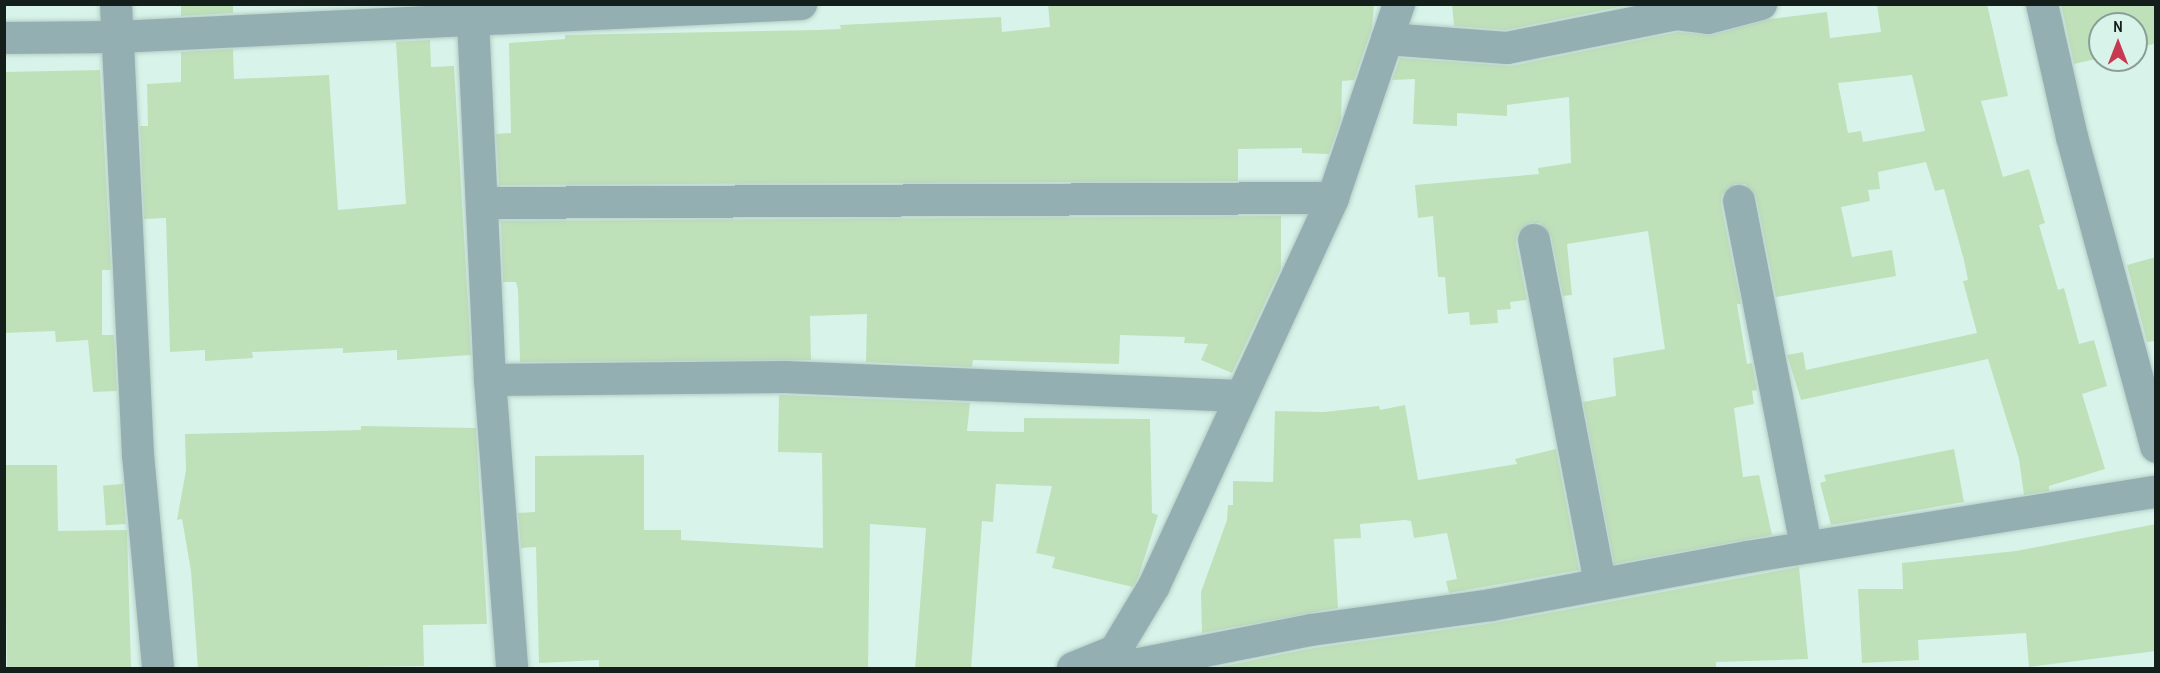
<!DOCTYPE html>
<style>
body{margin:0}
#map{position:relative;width:2160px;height:673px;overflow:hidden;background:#d8f4ea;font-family:"Archivo Narrow",sans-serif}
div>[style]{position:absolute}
.building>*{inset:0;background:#bee1b9;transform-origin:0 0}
.roads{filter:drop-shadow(0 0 2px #b5cdc5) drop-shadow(0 0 2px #b5cdc5)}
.minor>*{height:32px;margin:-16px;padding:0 16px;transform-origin:16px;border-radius:16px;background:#94afb2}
span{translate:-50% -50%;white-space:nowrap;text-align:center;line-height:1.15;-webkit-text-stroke:6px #d8f4ea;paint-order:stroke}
.frame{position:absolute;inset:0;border:6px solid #141e1b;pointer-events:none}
.north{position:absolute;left:2088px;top:12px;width:60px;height:60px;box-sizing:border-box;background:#d8f4ea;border:2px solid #8a9e97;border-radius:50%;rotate:0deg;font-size:16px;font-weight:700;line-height:24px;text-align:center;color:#141e1b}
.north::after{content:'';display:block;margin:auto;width:21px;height:27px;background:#c93851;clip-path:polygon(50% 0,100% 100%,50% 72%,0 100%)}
</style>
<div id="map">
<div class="building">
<i style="clip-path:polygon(181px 4px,233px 4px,233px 13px,181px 16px)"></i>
<i style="clip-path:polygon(1048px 4px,1374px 4px,1372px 28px,1354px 80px,1342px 81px,1341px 120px,1329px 154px,1302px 153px,1302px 148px,1238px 149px,1238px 181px,499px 185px,496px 134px,511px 133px,509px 43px,565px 39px,565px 35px,817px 30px,841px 29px,840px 25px,1001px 17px,1002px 32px,1050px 27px)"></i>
<i style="clip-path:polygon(1452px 4px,1633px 4px,1506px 30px,1454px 26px)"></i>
<i style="clip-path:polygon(evenodd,1877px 4px,1987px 4px,2008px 96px,1981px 101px,2003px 177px,2029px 169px,2045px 223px,2039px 225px,2058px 290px,2064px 288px,2079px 344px,2094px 340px,2107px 386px,2082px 394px,2105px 469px,2049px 486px,2049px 491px,2024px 495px,2019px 459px,1988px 359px,1801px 400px,1787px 355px,1803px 352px,1806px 370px,1977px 333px,1963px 281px,1968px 280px,1964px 260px,1944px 189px,1935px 191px,1926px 162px,1878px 172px,1880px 189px,1868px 190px,1870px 201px,1841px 207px,1852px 257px,1892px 250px,1896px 276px,1776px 297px,1756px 197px,1745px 184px,1735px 184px,1722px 195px,1721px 204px,1741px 304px,1737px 304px,1747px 364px,1752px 363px,1757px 390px,1752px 391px,1754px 404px,1734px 408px,1743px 477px,1759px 475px,1772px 535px,1614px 564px,1583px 402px,1616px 396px,1613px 358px,1665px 349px,1648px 231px,1567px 244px,1572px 295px,1563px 296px,1551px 236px,1540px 223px,1530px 223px,1517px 234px,1516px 243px,1527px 300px,1510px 302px,1511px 309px,1497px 310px,1498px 323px,1470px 325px,1469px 312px,1448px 314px,1445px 277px,1438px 277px,1433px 216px,1418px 218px,1415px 185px,1539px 174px,1538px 168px,1571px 163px,1569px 97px,1507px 105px,1507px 116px,1457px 113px,1457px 126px,1413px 124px,1415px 79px,1392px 80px,1400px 58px,1511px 66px,1678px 32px,1712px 35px,1769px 19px,1827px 12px,1830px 38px,1881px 32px,1877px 4px,1912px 75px,1925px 131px,1863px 142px,1861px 131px,1848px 133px,1838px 83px,1912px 75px)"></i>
<i style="clip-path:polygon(2061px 4px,2156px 4px,2156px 43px,2136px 49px,2136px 24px,2100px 24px,2100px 58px,2074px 64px)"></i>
<i style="clip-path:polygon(430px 40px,431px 67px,454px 66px,471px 355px,397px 360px,397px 350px,343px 353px,343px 348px,252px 352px,253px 358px,205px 361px,205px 350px,170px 352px,166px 218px,144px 219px,140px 126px,148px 126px,147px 84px,181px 82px,181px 52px,233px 49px,234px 79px,329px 75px,338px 210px,406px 204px,396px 42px)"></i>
<i style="clip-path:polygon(100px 70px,111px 270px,102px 270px,102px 335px,114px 335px,117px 391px,93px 392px,88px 340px,56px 342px,55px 331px,4px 333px,4px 72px)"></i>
<i style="clip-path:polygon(1281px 216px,1281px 268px,1232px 373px,1201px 360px,1208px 344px,1184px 343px,1185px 337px,1120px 335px,1119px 364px,973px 360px,972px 367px,866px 362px,867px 314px,810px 316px,811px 360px,520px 362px,518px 290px,516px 282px,503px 282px,501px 221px)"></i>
<i style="clip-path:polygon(2156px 257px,2156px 341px,2147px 342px,2127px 265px)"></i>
<i style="clip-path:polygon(779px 395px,970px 403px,967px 431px,1024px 432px,1024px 418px,1150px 419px,1152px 513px,1158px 515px,1138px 578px,1133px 587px,1052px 568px,1055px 557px,1036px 553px,1052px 486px,996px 484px,993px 522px,982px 521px,971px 669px,915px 669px,926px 528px,870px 524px,868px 669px,599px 669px,599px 660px,539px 663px,536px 547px,521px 548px,518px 513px,535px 512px,535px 456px,644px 455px,644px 530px,681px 530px,681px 540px,823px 548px,822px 453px,778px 452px)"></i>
<i style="clip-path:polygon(1405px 405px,1418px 480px,1517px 464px,1515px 459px,1556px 449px,1579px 570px,1449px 593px,1446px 581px,1457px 579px,1447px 533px,1414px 538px,1411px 521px,1405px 520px,1360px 524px,1361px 538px,1334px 539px,1338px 608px,1202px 633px,1201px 592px,1227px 520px,1228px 505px,1233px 505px,1233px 481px,1273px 482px,1275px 411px,1324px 412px,1379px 406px,1380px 410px)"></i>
<i style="clip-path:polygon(361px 426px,476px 428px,487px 624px,423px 625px,424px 666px,198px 669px,191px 571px,182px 519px,177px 520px,186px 470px,185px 434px,361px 430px)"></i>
<i style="clip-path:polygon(1954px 449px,1964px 502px,1831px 525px,1820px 483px,1826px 481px,1824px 475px)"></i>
<i style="clip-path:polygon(4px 465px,57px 465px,58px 531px,127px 530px,131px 669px,7px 669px)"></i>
<i style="left:123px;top:484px;width:40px;height:20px;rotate:86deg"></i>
<i style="clip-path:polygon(2156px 524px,2156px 651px,2029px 667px,2026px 633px,1918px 640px,1919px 660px,1862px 663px,1858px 589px,1903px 589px,1902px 563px,2016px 551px)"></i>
<i style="clip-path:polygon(1799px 567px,1808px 659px,1716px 662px,1716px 669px,1209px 669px,1314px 648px,1494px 623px)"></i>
</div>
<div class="roads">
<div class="minor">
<i style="left:116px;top:4px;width:452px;rotate:87.2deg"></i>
<i style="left:138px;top:455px;width:214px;rotate:84.6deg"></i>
<i style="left:2042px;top:4px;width:136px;rotate:77.3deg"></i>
<i style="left:2072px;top:137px;width:321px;rotate:74.8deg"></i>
<i style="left:473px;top:20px;width:360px;rotate:87.3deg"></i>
<i style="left:490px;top:380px;width:289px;rotate:85.6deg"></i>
<i style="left:4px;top:38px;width:114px;rotate:-0.5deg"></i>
<i style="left:118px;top:37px;width:684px;rotate:-2.77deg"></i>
<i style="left:1387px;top:39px;width:120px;rotate:4.3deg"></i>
<i style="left:1507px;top:48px;width:173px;rotate:-11.3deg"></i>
<i style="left:1677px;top:14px;width:31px;rotate:7deg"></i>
<i style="left:1708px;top:18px;width:55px;rotate:-14.8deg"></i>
<i style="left:1739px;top:201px;width:352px;rotate:79deg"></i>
<i style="left:482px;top:203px;width:851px;rotate:-0.34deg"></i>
<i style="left:1534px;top:240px;width:350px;rotate:79.1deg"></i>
<i style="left:490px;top:380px;width:295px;rotate:-0.6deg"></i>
<i style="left:785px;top:377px;width:455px;rotate:2.4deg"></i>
<i style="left:1129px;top:666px;width:186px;rotate:-11.2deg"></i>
<i style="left:1311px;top:630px;width:182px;rotate:-7.9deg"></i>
<i style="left:1491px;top:605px;width:261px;rotate:-10.6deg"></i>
<i style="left:1748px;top:557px;width:413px;rotate:-9.1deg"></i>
<i style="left:1073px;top:668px;width:45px;rotate:-22deg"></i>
<i style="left:1115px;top:651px;width:76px;rotate:-59deg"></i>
<i style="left:1154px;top:586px;width:427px;rotate:-65.2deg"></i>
<i style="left:1333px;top:198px;width:205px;rotate:-71.2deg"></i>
</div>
</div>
<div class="frame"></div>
<div class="north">N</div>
</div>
